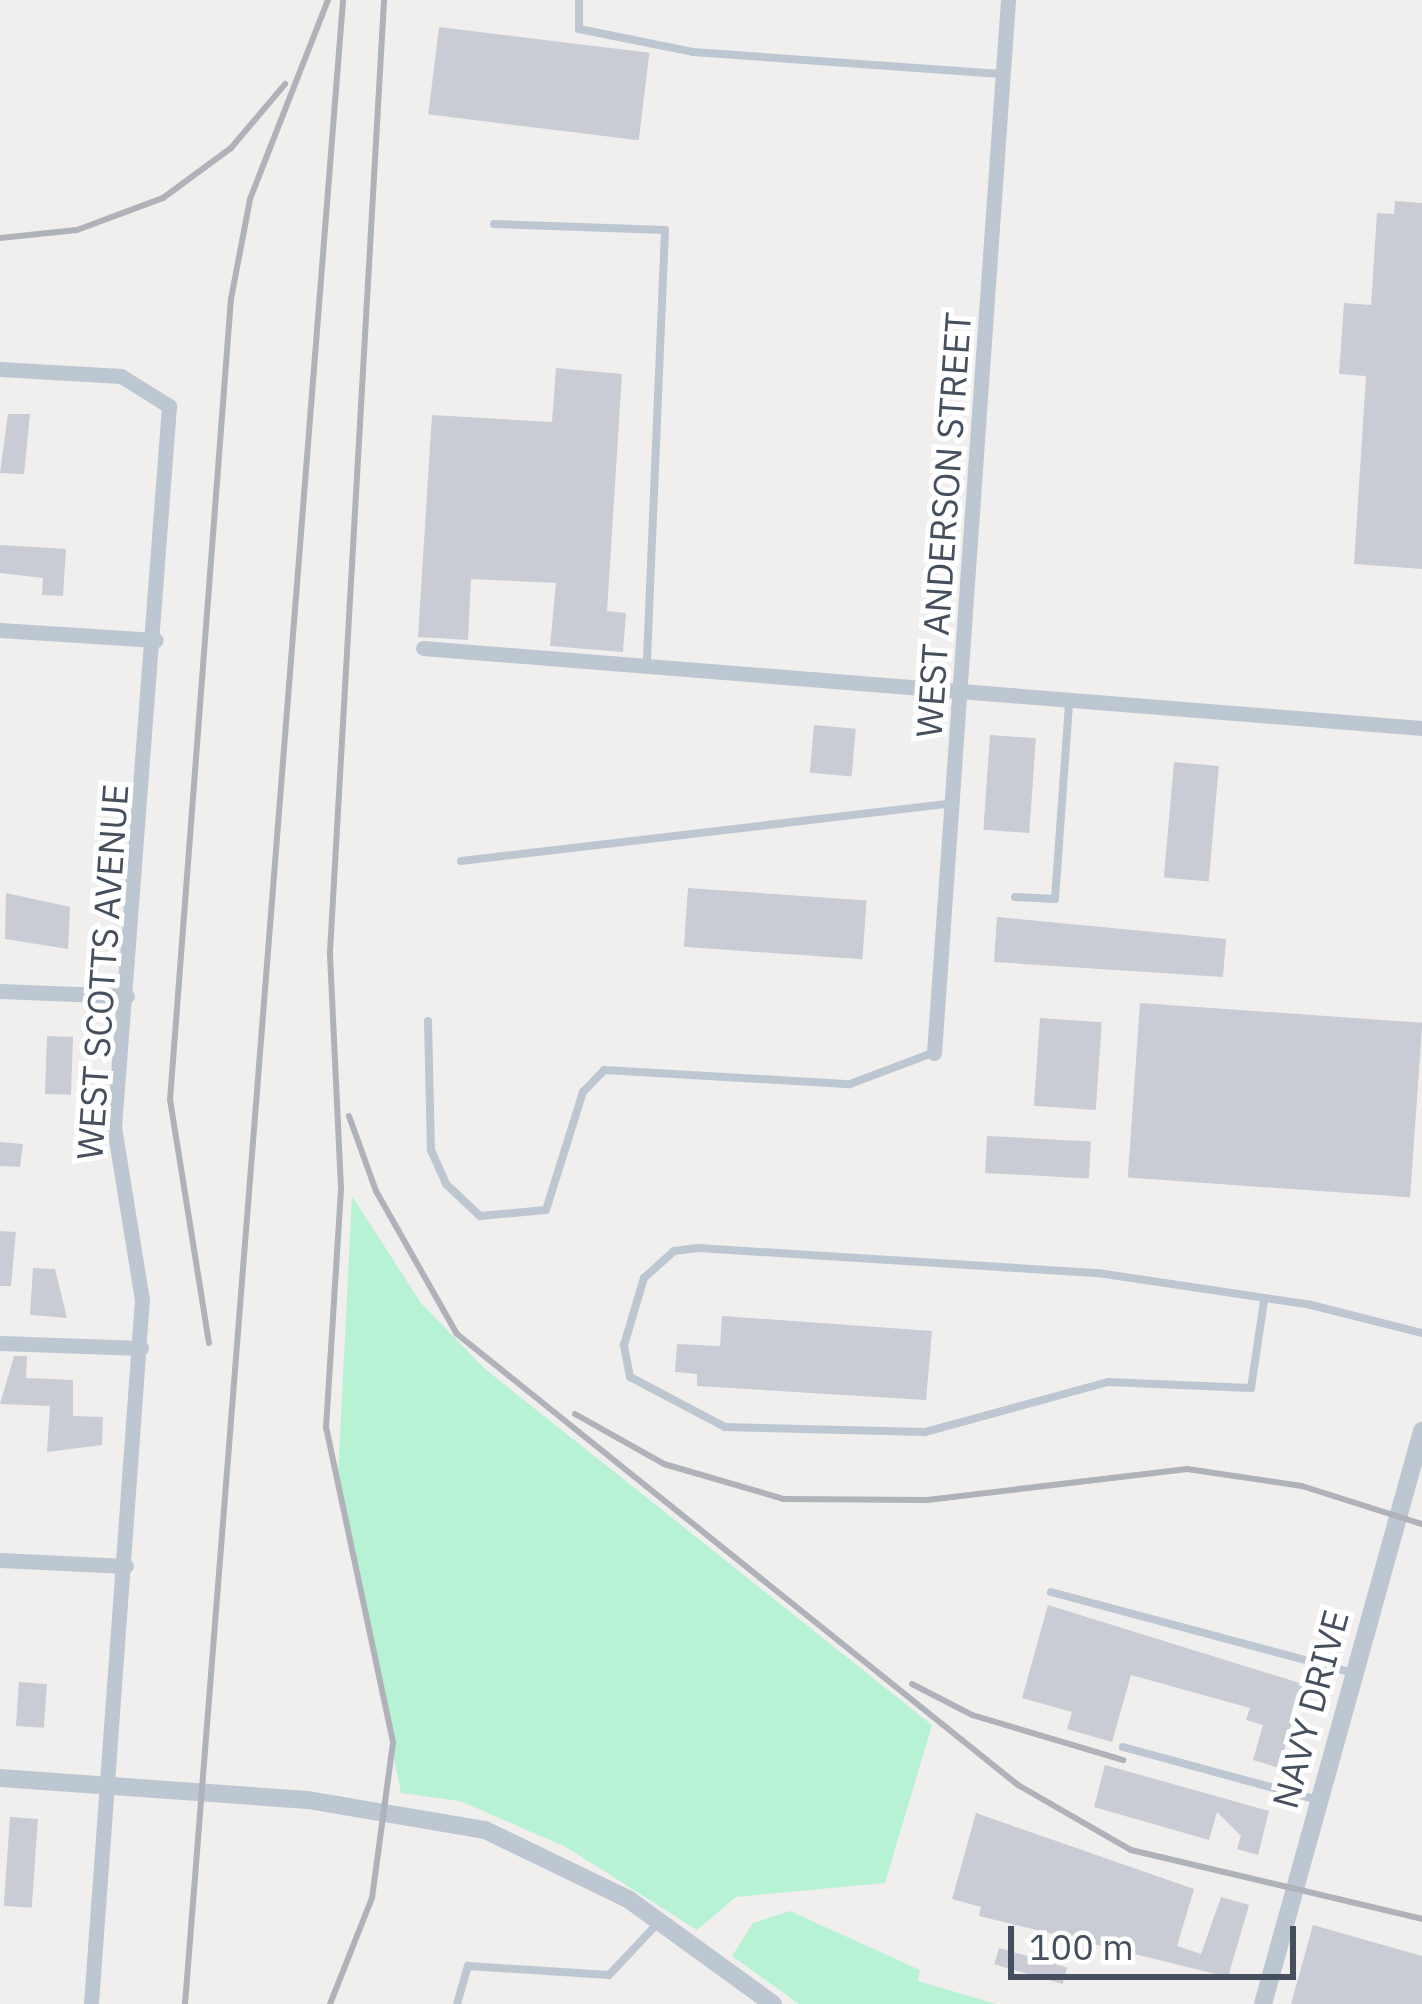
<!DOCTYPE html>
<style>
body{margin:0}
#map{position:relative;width:1422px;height:2004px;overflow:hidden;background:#f1eeee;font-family:"IBM Plex Sans",sans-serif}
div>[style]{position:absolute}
.green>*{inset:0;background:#b8f2d4}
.building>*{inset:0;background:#c9ccd4;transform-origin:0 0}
.service>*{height:8px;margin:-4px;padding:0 4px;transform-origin:4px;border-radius:4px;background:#bdc7d1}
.minor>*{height:15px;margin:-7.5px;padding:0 7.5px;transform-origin:7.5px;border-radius:7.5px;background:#bdc7d1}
.tertiary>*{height:18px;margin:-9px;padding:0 9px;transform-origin:9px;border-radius:9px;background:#bdc7d1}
.rail>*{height:6px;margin:-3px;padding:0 3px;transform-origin:3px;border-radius:3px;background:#afb2b9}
span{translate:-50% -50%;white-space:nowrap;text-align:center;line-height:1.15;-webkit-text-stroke:10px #fff;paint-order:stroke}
.street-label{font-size:36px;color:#454f5d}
.scale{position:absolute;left:1008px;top:1926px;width:288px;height:54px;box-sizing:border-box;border:6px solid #454f5d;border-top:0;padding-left:15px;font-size:36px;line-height:42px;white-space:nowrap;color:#454f5d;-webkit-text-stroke:9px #fff;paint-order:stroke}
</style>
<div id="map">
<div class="green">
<i style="clip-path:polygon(352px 1196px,421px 1303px,484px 1368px,932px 1725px,885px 1883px,736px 1897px,697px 1930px,566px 1847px,460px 1801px,401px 1793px,338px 1476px)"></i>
<i style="clip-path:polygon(790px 1911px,920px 1970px,918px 1981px,996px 2004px,799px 2004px,732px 1956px,753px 1923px)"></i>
</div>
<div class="building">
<i style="left:439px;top:27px;width:212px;height:88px;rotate:7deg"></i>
<i style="clip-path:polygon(1395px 201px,1422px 203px,1422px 569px,1354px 564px,1366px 376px,1339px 374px,1344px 303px,1371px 305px,1377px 213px,1394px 214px)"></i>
<i style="clip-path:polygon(556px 368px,622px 374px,607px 611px,626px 613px,623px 652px,550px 646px,556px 583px,471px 579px,468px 640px,418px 637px,432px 415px,552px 422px)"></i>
<i style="clip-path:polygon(8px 414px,30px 414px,24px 474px,0 473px)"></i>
<i style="clip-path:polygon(0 545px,66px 549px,63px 596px,42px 595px,43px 578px,0 573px)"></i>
<i style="left:814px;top:725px;width:42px;height:48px;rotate:5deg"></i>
<i style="left:990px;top:735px;width:46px;height:95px;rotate:4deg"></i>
<i style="left:1174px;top:762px;width:45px;height:116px;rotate:5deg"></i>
<i style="left:688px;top:888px;width:179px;height:59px;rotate:4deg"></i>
<i style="clip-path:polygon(6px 893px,70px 907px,68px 949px,5px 939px)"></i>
<i style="clip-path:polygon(997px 917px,1226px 939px,1223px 977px,994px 962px)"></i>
<i style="left:1140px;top:1003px;width:283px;height:175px;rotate:4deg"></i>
<i style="left:1040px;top:1018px;width:62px;height:88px;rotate:4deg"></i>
<i style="left:47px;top:1036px;width:26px;height:58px;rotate:2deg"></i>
<i style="left:987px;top:1136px;width:104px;height:37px;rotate:3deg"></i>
<i style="clip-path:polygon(0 1142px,23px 1144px,20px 1167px,0 1166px)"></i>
<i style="clip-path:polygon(0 1231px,16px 1232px,11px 1286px,0 1286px)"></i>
<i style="clip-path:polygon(33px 1268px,55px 1269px,67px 1318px,30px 1315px)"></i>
<i style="clip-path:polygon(722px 1316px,932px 1331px,926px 1400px,697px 1386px,697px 1374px,675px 1372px,677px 1344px,720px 1346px)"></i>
<i style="clip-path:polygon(14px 1356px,27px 1356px,26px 1378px,73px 1380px,73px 1416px,103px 1417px,102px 1445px,47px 1452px,50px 1406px,0 1404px)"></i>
<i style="clip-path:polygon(1048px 1605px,1303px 1684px,1279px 1768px,1253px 1760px,1263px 1725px,1246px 1720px,1250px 1708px,1131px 1675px,1112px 1742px,1067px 1729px,1072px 1712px,1022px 1698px)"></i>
<i style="left:19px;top:1682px;width:28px;height:44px;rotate:4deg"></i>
<i style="clip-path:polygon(1105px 1765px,1269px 1811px,1258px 1855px,1237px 1849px,1241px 1836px,1217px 1812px,1209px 1840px,1094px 1807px)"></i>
<i style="clip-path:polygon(976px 1813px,1194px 1889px,1177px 1946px,1201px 1954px,1221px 1897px,1249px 1905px,1228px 1977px,979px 1916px,981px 1907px,952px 1899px)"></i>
<i style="left:10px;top:1817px;width:28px;height:89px;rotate:4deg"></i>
<i style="clip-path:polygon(1313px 1925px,1422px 1956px,1422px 2004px,1291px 2004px)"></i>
<i style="left:999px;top:1948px;width:71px;height:17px;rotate:16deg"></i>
</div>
<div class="service">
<i style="left:579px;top:0;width:29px;rotate:90deg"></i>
<i style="left:579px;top:29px;width:116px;rotate:11.4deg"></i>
<i style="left:693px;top:52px;width:309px;rotate:4.1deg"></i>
<i style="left:494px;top:224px;width:171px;rotate:2deg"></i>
<i style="left:665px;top:230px;width:436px;rotate:92.4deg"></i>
<i style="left:461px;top:861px;width:494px;rotate:-6.7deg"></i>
<i style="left:1015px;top:897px;width:40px;rotate:2.9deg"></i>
<i style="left:1055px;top:899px;width:196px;rotate:-85.9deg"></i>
<i style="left:428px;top:1021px;width:129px;rotate:88.7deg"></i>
<i style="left:431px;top:1150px;width:37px;rotate:66deg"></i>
<i style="left:446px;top:1184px;width:47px;rotate:43.3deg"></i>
<i style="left:480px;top:1216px;width:66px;rotate:-5.2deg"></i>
<i style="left:546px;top:1210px;width:124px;rotate:-72.6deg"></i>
<i style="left:583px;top:1092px;width:30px;rotate:-46deg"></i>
<i style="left:604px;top:1070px;width:246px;rotate:3.3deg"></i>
<i style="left:850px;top:1084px;width:88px;rotate:-20.7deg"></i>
<i style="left:1264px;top:1301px;width:88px;rotate:98.5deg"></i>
<i style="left:1251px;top:1388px;width:143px;rotate:-177.6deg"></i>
<i style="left:1108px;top:1382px;width:190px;rotate:164.7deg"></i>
<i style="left:925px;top:1432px;width:200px;rotate:-178.6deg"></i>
<i style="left:725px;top:1427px;width:107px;rotate:-152.2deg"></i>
<i style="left:630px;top:1377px;width:33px;rotate:-101deg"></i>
<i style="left:624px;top:1345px;width:70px;rotate:-73.4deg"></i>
<i style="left:644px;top:1278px;width:40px;rotate:-42deg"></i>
<i style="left:674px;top:1251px;width:24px;rotate:-7deg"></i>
<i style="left:698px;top:1248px;width:401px;rotate:3.6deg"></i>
<i style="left:1098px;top:1273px;width:215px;rotate:8.5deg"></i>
<i style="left:1311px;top:1305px;width:114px;rotate:14.2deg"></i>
<i style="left:1051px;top:1592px;width:313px;rotate:15deg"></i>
<i style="left:1123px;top:1747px;width:202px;rotate:15.2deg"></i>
<i style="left:457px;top:2004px;width:40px;rotate:-74deg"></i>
<i style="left:468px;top:1966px;width:141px;rotate:3.7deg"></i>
<i style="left:609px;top:1975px;width:73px;rotate:-46.7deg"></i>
</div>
<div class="minor">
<i style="left:0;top:369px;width:121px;rotate:3.3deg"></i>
<i style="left:121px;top:376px;width:57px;rotate:32deg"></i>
<i style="left:169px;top:406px;width:723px;rotate:94.36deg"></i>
<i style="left:114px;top:1127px;width:174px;rotate:80.8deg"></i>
<i style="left:142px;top:1299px;width:707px;rotate:94.14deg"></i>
<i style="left:0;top:630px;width:156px;rotate:3.7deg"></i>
<i style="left:423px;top:648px;width:1002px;rotate:4.58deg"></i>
<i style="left:0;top:991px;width:127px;rotate:2.3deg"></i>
<i style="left:934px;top:1053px;width:1056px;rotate:-85.98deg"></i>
<i style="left:0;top:1343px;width:141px;rotate:2deg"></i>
<i style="left:0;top:1560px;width:126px;rotate:2.7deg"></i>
</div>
<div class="tertiary">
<i style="left:0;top:1778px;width:309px;rotate:4.1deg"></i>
<i style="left:308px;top:1800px;width:180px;rotate:9.6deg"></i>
<i style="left:485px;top:1830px;width:159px;rotate:25.8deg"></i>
<i style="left:628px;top:1899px;width:179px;rotate:35.9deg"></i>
<i style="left:1263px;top:2004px;width:595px;rotate:-74.49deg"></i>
</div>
<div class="rail">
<i style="left:0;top:238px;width:77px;rotate:-5.9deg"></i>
<i style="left:77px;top:230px;width:92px;rotate:-20.4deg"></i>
<i style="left:163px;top:198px;width:84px;rotate:-36.3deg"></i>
<i style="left:231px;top:148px;width:84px;rotate:-49.8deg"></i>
<i style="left:349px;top:1116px;width:80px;rotate:70.2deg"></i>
<i style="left:376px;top:1191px;width:164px;rotate:60.5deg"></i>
<i style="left:457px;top:1334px;width:720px;rotate:38.8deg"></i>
<i style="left:1018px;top:1785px;width:130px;rotate:29.9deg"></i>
<i style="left:1131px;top:1850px;width:299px;rotate:13.3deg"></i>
<i style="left:209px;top:1343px;width:246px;rotate:-99.1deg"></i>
<i style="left:170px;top:1100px;width:803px;rotate:-85.65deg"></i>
<i style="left:231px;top:299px;width:102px;rotate:-79.2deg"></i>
<i style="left:250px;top:199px;width:214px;rotate:-68.6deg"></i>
<i style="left:575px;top:1414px;width:102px;rotate:29.3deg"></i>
<i style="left:664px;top:1464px;width:125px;rotate:16.3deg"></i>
<i style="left:784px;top:1499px;width:143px;rotate:0.4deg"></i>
<i style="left:927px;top:1500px;width:262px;rotate:-6.8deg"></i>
<i style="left:1187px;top:1469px;width:116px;rotate:8.4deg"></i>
<i style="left:1302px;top:1486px;width:126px;rotate:17.6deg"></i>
<i style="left:912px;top:1684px;width:68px;rotate:27.3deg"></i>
<i style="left:972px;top:1715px;width:158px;rotate:16.6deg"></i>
<i style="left:185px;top:2004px;width:2010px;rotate:-85.49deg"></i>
<i style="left:330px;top:2004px;width:114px;rotate:-68.4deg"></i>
<i style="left:372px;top:1898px;width:157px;rotate:-82.3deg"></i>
<i style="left:393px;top:1742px;width:321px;rotate:-102deg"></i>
<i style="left:326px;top:1428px;width:240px;rotate:-86.4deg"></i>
<i style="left:341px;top:1188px;width:236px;rotate:-92.7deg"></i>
<i style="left:330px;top:952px;width:954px;rotate:-86.75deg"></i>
</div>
<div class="street-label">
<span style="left:943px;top:525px;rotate:-86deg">WEST ANDERSON STREET</span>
<span style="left:102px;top:972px;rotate:-86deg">WEST SCOTTS AVENUE</span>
<span style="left:1310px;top:1709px;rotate:-75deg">NAVY DRIVE</span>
</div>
<div class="scale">100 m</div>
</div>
